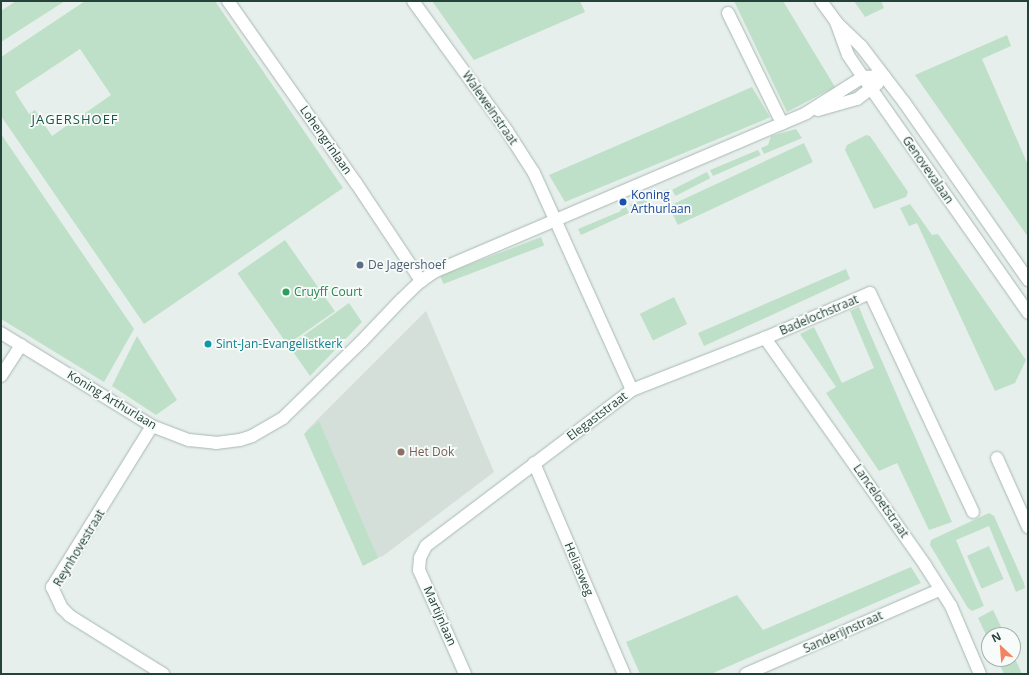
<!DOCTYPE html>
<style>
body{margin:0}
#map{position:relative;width:1029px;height:675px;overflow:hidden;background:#e6efeb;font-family:"Open Sans",sans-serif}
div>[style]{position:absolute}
.built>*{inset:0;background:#d4dfda}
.green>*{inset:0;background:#bfe0c8;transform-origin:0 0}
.roads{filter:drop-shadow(0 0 1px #a8b8b2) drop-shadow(0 0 1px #a8b8b2)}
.minor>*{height:12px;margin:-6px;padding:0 6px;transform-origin:6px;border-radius:6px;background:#fff}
.tertiary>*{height:12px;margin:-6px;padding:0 6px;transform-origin:6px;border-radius:6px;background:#fff}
.secondary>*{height:12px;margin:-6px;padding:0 6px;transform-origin:6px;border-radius:6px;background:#fff}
.dots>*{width:11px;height:11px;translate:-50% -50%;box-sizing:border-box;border:2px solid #f7fbf9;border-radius:50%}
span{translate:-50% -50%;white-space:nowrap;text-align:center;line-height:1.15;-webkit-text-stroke:3.5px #f7fbf9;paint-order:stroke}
.street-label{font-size:12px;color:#24423a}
.transit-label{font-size:12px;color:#164399}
.left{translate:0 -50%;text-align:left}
.service-label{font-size:12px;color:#4e5e75}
.leisure-label{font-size:12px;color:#27864d}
.culture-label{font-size:12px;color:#0d838f}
.education-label{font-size:12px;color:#785e54}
.neighbourhood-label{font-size:13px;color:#1f5548;letter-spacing:1px}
.frame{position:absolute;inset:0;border:2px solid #24423a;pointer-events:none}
.north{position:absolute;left:981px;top:627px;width:40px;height:40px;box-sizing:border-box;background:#f7fbf9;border:1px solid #a3b1ad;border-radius:50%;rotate:334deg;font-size:11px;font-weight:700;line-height:16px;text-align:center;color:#24423a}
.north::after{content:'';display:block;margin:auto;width:14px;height:18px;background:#f4845f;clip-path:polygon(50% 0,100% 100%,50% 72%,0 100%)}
</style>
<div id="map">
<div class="built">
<i style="clip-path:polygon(426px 311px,494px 472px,383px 556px,368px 561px,306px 431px)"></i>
</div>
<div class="green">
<i style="clip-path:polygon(16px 1px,65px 1px,1px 42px,1px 11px)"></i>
<i style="clip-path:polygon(evenodd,85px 1px,215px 1px,343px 188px,144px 324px,1px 116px,1px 57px,85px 1px,80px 49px,111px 95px,52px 136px,35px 110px,29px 114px,15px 92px,80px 49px)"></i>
<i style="clip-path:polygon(432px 1px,580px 1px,585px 12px,474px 60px)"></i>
<i style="clip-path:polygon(734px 1px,783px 1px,835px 87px,787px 112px)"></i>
<i style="clip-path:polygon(854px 1px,881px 1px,884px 8px,865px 17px)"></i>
<i style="clip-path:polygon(1007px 35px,1011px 46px,982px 59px,1028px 165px,1028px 237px,915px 75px)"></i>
<i style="clip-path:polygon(752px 87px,770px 117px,764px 120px,565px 202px,549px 175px)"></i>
<i style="clip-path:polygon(796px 129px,802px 138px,764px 154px,761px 148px,768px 145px,771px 136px)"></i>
<i style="clip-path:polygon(1px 134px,134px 329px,104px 382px,1px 319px)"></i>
<i style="clip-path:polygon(866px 135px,870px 136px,908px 192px,906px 197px,874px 209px,845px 150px,847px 145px)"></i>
<i style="left:804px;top:143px;width:21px;height:149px;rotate:65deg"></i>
<i style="clip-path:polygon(758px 150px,761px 155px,713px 176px,710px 170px)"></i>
<i style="left:707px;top:172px;width:7px;height:39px;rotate:63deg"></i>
<i style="clip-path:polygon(668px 189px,671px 195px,655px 199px,633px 212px,630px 205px)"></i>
<i style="clip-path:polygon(910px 204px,932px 235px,938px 234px,1026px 360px,1015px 383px,995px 391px,917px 223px,909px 226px,900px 208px)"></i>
<i style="clip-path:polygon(626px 207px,629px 213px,581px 235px,578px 229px,621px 211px,620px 210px)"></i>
<i style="left:541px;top:237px;width:9px;height:108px;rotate:69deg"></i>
<i style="left:285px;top:240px;width:87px;height:58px;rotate:55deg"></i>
<i style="clip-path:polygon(846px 269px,850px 279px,704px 346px,698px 333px)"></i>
<i style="left:674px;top:297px;width:30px;height:38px;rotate:64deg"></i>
<i style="clip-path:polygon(349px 303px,362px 322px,310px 376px,289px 346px)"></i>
<i style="clip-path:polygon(859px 307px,865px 322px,952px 522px,929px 530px,897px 463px,879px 471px,826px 393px,836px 387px,800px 334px,814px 327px,842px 383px,874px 368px,850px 311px)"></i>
<i style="clip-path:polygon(137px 336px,177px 400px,156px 415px,112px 386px)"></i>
<i style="clip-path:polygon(319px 421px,378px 558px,363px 566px,304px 434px)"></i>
<i style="clip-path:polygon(989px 513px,994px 516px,1024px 583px,1025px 588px,1016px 592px,989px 526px,956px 540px,984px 606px,972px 611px,968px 608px,930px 545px,931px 540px)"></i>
<i style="left:989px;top:546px;width:36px;height:24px;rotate:66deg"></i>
<i style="clip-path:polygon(911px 567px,921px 583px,711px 674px,640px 674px,626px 642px,737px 595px,763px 630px)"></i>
<i style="clip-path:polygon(993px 610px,1005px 635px,989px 635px,989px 641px,978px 618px)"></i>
<i style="clip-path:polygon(1013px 654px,1022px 674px,1004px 674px,997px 659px,1013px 659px)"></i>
</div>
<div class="roads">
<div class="minor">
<i style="left:413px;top:1px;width:160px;rotate:54.1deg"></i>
<i style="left:507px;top:131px;width:50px;rotate:57.3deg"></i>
<i style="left:534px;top:173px;width:238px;rotate:65.7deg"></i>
<i style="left:632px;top:390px;width:258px;rotate:142.9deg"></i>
<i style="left:426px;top:546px;width:13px;rotate:117deg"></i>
<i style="left:420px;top:558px;width:12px;rotate:95deg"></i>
<i style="left:419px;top:570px;width:114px;rotate:66.1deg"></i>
<i style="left:728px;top:13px;width:123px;rotate:63.9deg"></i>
<i style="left:765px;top:338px;width:278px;rotate:54.8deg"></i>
<i style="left:925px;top:565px;width:49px;rotate:57.6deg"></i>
<i style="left:951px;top:606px;width:74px;rotate:66.9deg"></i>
<i style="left:632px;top:390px;width:143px;rotate:-21.4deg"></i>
<i style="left:765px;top:338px;width:114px;rotate:-23.2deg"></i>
<i style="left:870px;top:293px;width:242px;rotate:64.8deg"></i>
<i style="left:152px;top:426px;width:190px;rotate:121.8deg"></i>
<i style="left:52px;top:587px;width:23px;rotate:65deg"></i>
<i style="left:62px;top:608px;width:11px;rotate:45deg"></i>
<i style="left:70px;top:616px;width:110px;rotate:31.9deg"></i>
<i style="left:997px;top:458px;width:76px;rotate:65.8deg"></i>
<i style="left:534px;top:463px;width:229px;rotate:66.9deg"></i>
<i style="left:746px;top:674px;width:210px;rotate:-23.5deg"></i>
</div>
<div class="tertiary">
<i style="left:228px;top:1px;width:223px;rotate:54.9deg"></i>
<i style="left:356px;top:183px;width:118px;rotate:56.4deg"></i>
<i style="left:818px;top:110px;width:41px;rotate:-15.8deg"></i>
<i style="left:857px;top:99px;width:26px;rotate:-37deg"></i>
<i style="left:1px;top:333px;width:177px;rotate:31.6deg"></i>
<i style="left:152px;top:426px;width:40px;rotate:21deg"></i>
<i style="left:189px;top:440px;width:27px;rotate:6deg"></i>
<i style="left:216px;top:443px;width:24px;rotate:-7deg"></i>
<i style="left:240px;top:440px;width:13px;rotate:-18deg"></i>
<i style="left:252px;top:436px;width:36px;rotate:-30deg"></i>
<i style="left:283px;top:418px;width:109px;rotate:-44.3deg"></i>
<i style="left:361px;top:342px;width:58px;rotate:-46.4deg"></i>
<i style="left:401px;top:300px;width:28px;rotate:-44deg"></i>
<i style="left:421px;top:281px;width:16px;rotate:-35deg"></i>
<i style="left:434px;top:272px;width:405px;rotate:-23.1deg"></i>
<i style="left:806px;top:113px;width:67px;rotate:-32.3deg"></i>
<i style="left:863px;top:77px;width:21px;rotate:-3deg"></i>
<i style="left:1px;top:376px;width:37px;rotate:-57deg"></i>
</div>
<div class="secondary">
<i style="left:821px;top:1px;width:26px;rotate:54deg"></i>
<i style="left:836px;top:22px;width:35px;rotate:44deg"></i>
<i style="left:861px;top:46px;width:71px;rotate:52.5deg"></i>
<i style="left:904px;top:102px;width:217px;rotate:55.1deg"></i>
<i style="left:836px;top:22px;width:35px;rotate:70deg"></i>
<i style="left:848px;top:55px;width:27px;rotate:56deg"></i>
<i style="left:863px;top:77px;width:288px;rotate:55deg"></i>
</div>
</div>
<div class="dots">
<i style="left:623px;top:202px;background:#1a4fb4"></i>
<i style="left:360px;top:265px;background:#5c6f8a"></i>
<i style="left:286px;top:292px;background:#2e9e5b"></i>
<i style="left:208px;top:344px;background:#0f9aa8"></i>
<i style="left:401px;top:452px;background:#8d6e63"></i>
</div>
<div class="street-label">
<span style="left:490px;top:108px;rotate:55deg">Waleweinstraat</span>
<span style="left:326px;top:140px;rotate:55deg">Lohengrinlaan</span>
<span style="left:928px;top:170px;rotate:55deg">Genovevalaan</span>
<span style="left:819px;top:315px;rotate:-23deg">Badelochstraat</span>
<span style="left:112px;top:400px;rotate:31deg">Koning Arthurlaan</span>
<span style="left:597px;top:416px;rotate:-37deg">Elegaststraat</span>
<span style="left:881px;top:501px;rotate:55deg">Lanceloetstraat</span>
<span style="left:79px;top:548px;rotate:-59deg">Reynhovestraat</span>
<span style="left:579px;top:569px;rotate:67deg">Heliasweg</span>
<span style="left:440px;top:616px;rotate:66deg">Martijnlaan</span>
<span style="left:843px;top:632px;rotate:-24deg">Sanderijnstraat</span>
</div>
<div class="transit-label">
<span class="left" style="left:631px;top:202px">Koning<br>Arthurlaan</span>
</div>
<div class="service-label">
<span class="left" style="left:368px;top:265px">De Jagershoef</span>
</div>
<div class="leisure-label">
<span class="left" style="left:294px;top:292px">Cruyff Court</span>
</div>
<div class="culture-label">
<span class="left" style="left:216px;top:344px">Sint-Jan-Evangelistkerk</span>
</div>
<div class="education-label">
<span class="left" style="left:409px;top:452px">Het Dok</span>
</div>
<div class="neighbourhood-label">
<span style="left:75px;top:119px">JAGERSHOEF</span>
</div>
<div class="frame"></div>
<div class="north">N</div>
</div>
